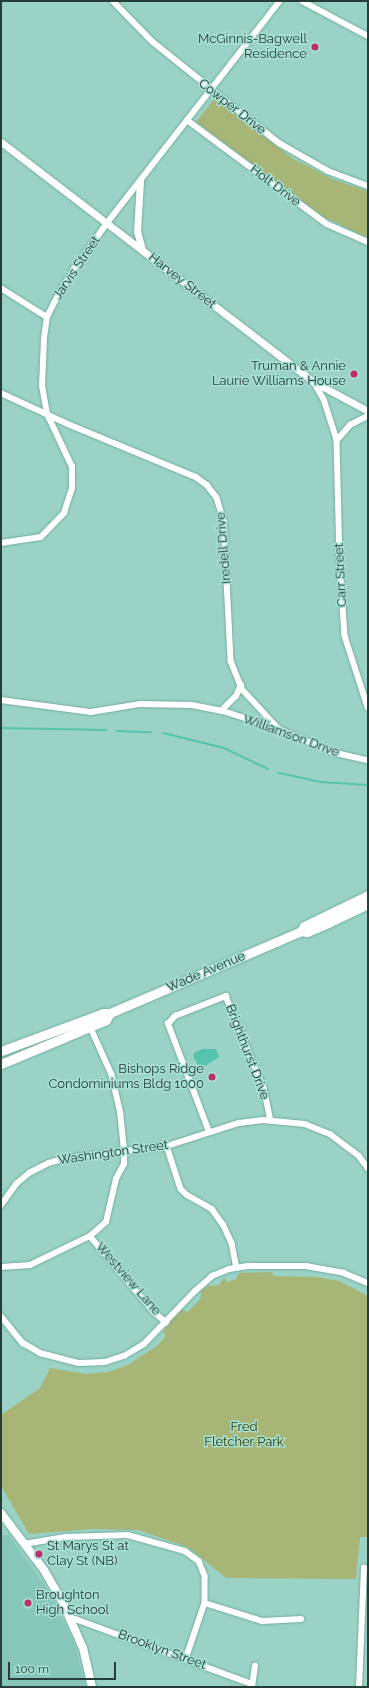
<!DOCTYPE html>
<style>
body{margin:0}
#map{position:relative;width:369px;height:1688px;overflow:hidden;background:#9ad3c6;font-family:Raleway,sans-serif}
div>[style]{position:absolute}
.built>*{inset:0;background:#86c7ba}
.green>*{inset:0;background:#a7b577}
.water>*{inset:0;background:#56c3af}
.stream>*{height:2px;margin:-1px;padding:0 1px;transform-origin:1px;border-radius:1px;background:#56c3af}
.roads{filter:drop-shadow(0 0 1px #74ab9f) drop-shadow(0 0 1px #74ab9f)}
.minor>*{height:5.5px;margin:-2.75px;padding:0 2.75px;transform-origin:2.75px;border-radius:2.75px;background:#fff}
.tertiary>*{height:7px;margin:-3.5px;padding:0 3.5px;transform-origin:3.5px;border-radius:3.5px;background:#fff}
.secondary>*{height:8px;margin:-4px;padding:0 4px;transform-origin:4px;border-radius:4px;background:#fff}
.primary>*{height:9px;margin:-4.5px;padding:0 4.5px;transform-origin:4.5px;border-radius:4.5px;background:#fff}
.dots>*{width:11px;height:11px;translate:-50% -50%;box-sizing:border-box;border:2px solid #a7e0d3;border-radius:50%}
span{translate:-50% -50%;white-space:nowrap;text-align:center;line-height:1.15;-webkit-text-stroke:3px #a7e0d3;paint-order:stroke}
.poi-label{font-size:13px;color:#263d38}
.right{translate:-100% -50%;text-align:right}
.left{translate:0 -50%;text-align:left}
.street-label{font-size:13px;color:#263d38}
.park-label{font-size:13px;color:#313b00}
.frame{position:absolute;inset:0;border:2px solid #263d38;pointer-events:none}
.scale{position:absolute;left:8px;top:1662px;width:108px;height:18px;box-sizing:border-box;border:2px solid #263d38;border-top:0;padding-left:5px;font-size:12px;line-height:14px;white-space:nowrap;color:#263d38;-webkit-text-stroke:3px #a7e0d3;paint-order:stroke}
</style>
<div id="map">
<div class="built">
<i style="clip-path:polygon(1px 1535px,9px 1535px,52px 1596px,74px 1643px,86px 1687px,1px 1687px)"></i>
</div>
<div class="green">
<i style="clip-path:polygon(215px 98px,292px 158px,332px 179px,368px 191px,368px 238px,322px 216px,196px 122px)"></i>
<i style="clip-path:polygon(272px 1272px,274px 1276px,317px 1277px,339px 1281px,368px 1296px,368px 1537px,360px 1537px,356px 1579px,226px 1578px,188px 1547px,138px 1530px,93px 1529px,29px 1534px,1px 1486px,1px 1415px,40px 1388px,50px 1368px,86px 1374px,107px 1372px,128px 1365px,158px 1345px,166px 1336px,163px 1332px,171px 1321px,182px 1310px,188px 1312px,201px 1298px,201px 1291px,208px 1286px,219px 1285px,224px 1278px,227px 1282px,236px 1279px,239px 1273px)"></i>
</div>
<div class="water">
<i style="clip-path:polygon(203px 1049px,216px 1049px,219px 1057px,200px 1069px,193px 1056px,195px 1052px)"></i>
</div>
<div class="stream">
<i style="left:1px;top:728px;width:105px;rotate:1.1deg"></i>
<i style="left:117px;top:731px;width:34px;rotate:2deg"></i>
<i style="left:163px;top:733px;width:63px;rotate:13.8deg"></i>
<i style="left:224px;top:748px;width:49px;rotate:25.5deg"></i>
<i style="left:279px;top:773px;width:43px;rotate:12.1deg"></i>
<i style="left:321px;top:782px;width:47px;rotate:3.7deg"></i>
</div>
<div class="roads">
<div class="minor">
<i style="left:113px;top:1px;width:57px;rotate:45.7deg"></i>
<i style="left:153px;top:42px;width:161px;rotate:38.7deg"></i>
<i style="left:279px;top:143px;width:56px;rotate:29.7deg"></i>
<i style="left:328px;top:171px;width:43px;rotate:20.6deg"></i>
<i style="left:302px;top:1px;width:75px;rotate:27.9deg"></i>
<i style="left:187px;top:120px;width:174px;rotate:36.6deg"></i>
<i style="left:327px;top:224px;width:45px;rotate:23.7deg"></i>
<i style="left:1px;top:288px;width:54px;rotate:32.2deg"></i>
<i style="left:314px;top:382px;width:20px;rotate:60deg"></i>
<i style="left:324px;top:399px;width:43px;rotate:72.4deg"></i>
<i style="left:337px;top:440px;width:124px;rotate:88.6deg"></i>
<i style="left:340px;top:564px;width:72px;rotate:86deg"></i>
<i style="left:345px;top:636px;width:75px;rotate:72.1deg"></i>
<i style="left:1px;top:393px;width:74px;rotate:24.8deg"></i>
<i style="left:68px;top:424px;width:139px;rotate:22.5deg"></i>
<i style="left:196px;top:477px;width:14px;rotate:36deg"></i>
<i style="left:207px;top:485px;width:16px;rotate:52deg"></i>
<i style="left:217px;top:498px;width:24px;rotate:73deg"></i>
<i style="left:224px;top:521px;width:140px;rotate:87.1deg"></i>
<i style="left:231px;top:661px;width:31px;rotate:68deg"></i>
<i style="left:243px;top:690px;width:53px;rotate:47.3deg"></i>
<i style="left:337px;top:440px;width:20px;rotate:-49deg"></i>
<i style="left:350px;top:425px;width:20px;rotate:-27deg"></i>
<i style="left:1px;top:543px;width:40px;rotate:-8.5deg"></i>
<i style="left:41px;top:537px;width:33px;rotate:-46deg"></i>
<i style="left:64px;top:513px;width:26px;rotate:-72deg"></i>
<i style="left:72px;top:488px;width:21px;rotate:-90deg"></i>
<i style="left:72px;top:467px;width:59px;rotate:-115.3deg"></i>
<i style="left:47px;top:414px;width:28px;rotate:-100deg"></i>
<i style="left:42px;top:386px;width:48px;rotate:-87.6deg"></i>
<i style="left:44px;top:338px;width:21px;rotate:-82deg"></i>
<i style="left:47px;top:317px;width:16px;rotate:-63deg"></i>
<i style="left:54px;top:303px;width:39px;rotate:-60deg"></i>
<i style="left:74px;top:269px;width:57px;rotate:-54.3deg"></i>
<i style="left:107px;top:223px;width:281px;rotate:-52.1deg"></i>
<i style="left:1px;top:700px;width:91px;rotate:7.6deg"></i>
<i style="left:91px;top:712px;width:50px;rotate:-9.3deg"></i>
<i style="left:140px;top:704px;width:52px;rotate:1.1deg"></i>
<i style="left:192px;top:705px;width:32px;rotate:11deg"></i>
<i style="left:223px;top:711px;width:59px;rotate:17.8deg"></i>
<i style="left:279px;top:729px;width:58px;rotate:23.5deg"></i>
<i style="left:332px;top:752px;width:37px;rotate:13deg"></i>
<i style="left:221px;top:711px;width:21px;rotate:-45deg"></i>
<i style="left:236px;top:696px;width:12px;rotate:-66deg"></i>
<i style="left:209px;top:1132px;width:116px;rotate:-110.8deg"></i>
<i style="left:168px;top:1024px;width:11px;rotate:-49deg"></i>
<i style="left:175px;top:1016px;width:55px;rotate:-21.4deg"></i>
<i style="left:226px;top:996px;width:100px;rotate:67.6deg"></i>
<i style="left:264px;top:1088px;width:33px;rotate:78deg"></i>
<i style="left:167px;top:1146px;width:45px;rotate:72deg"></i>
<i style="left:181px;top:1189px;width:8px;rotate:45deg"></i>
<i style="left:187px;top:1195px;width:29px;rotate:29deg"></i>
<i style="left:212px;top:1209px;width:19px;rotate:54deg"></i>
<i style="left:223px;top:1224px;width:21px;rotate:65deg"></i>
<i style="left:232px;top:1243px;width:25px;rotate:79deg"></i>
<i style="left:1px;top:1205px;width:26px;rotate:-54deg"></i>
<i style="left:16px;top:1184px;width:17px;rotate:-40deg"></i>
<i style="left:29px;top:1173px;width:22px;rotate:-27deg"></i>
<i style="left:49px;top:1163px;width:19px;rotate:-16deg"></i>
<i style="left:67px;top:1158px;width:101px;rotate:-6.8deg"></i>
<i style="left:167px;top:1146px;width:76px;rotate:-17.7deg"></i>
<i style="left:239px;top:1123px;width:24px;rotate:-7deg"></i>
<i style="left:263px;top:1120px;width:42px;rotate:5.4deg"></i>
<i style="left:305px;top:1124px;width:27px;rotate:22deg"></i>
<i style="left:330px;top:1134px;width:36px;rotate:37deg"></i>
<i style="left:359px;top:1156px;width:15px;rotate:53deg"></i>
<i style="left:90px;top:1236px;width:99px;rotate:49.9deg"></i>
<i style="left:154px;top:1312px;width:16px;rotate:40deg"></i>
<i style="left:1px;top:1267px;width:29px;rotate:-4deg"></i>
<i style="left:30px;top:1265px;width:67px;rotate:-25.8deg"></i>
<i style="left:90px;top:1236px;width:21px;rotate:-41deg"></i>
<i style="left:106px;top:1222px;width:44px;rotate:-76.9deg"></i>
<i style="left:116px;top:1179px;width:17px;rotate:-62deg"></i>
<i style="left:124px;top:1164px;width:14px;rotate:-90deg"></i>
<i style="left:124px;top:1150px;width:38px;rotate:-96deg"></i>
<i style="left:120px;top:1112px;width:39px;rotate:-103deg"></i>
<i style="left:111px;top:1074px;width:51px;rotate:-114.1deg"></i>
<i style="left:1px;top:1316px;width:35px;rotate:51deg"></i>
<i style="left:23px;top:1343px;width:20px;rotate:30deg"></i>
<i style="left:40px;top:1353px;width:40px;rotate:14.4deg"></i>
<i style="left:79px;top:1363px;width:26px;rotate:-2deg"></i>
<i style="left:105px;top:1362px;width:20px;rotate:-18deg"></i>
<i style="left:124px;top:1356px;width:23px;rotate:-31deg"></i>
<i style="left:144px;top:1344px;width:74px;rotate:-46.1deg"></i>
<i style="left:195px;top:1291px;width:23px;rotate:-41deg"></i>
<i style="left:212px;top:1276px;width:18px;rotate:-22deg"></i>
<i style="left:229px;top:1269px;width:20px;rotate:-9deg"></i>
<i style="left:249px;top:1266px;width:57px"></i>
<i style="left:306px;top:1266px;width:39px;rotate:10deg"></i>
<i style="left:344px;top:1273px;width:26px;rotate:23deg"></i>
<i style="left:24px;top:1544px;width:43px;rotate:-9.5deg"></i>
<i style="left:66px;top:1537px;width:62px;rotate:-1.8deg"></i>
<i style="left:128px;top:1535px;width:59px;rotate:15.7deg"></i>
<i style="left:185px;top:1551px;width:17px;rotate:36deg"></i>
<i style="left:199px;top:1561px;width:16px;rotate:68deg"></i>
<i style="left:205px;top:1576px;width:27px;rotate:90deg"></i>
<i style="left:205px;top:1603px;width:59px;rotate:108.7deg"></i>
<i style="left:205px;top:1603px;width:60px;rotate:17.5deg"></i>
<i style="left:262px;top:1621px;width:39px;rotate:-3deg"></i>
<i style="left:70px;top:1617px;width:194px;rotate:20.2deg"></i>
<i style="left:252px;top:1687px;width:21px;rotate:-82deg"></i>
<i style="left:359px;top:1687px;width:119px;rotate:-87.6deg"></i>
</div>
<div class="tertiary">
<i style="left:1px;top:142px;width:394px;rotate:37.5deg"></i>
<i style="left:314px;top:382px;width:61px;rotate:28.2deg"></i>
<i style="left:140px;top:181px;width:50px;rotate:93.4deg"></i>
<i style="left:137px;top:231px;width:20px;rotate:75deg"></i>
</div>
<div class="secondary">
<i style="left:1px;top:1513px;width:71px;rotate:53deg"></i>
<i style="left:44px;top:1570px;width:36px;rotate:60deg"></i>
<i style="left:62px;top:1601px;width:51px;rotate:65.9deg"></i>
<i style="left:83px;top:1648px;width:40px;rotate:77deg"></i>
</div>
<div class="primary">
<i style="left:301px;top:931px;width:6px;rotate:-59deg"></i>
<i style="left:304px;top:926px;width:71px;rotate:-25.8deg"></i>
<i style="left:1px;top:1051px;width:109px;rotate:-20.4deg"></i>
<i style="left:103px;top:1013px;width:7px"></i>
<i style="left:110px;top:1013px;width:208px;rotate:-23.2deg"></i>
<i style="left:301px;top:931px;width:6px;rotate:9deg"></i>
<i style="left:307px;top:932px;width:23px;rotate:-23deg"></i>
<i style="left:328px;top:923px;width:44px;rotate:-25.4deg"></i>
<i style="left:1px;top:1064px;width:114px;rotate:-22.7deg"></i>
<i style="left:106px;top:1020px;width:8px;rotate:-60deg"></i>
</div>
</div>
<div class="dots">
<i style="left:315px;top:47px;background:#ba306b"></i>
<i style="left:354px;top:374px;background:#ba306b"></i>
<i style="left:212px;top:1077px;background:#ba306b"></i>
<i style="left:39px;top:1554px;background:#ba306b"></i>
<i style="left:28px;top:1603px;background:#ba306b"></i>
</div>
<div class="poi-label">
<span class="right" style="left:307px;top:47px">McGinnis-Bagwell<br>Residence</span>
<span class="right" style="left:346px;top:374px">Truman &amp; Annie<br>Laurie Williams House</span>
<span class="right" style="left:204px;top:1077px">Bishops Ridge<br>Condominiums Bldg 1000</span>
<span class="left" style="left:47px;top:1554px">St Marys St at<br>Clay St (NB)</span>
<span class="left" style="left:36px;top:1603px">Broughton<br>High School</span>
</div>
<div class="street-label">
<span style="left:232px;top:107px;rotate:38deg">Cowper Drive</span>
<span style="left:275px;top:186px;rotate:37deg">Holt Drive</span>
<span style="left:77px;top:268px;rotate:-56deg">Jarvis Street</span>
<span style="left:182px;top:281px;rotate:38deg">Harvey Street</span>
<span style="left:224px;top:548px;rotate:-95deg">Iredell Drive</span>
<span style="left:341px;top:575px;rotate:-93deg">Carr Street</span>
<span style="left:291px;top:736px;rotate:20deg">Williamson Drive</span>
<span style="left:206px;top:972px;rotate:-23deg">Wade Avenue</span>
<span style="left:247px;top:1052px;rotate:69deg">Brighthurst Drive</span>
<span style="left:113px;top:1153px;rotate:-8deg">Washington Street</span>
<span style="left:128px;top:1279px;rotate:49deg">Westview Lane</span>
<span style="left:162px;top:1650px;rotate:20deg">Brooklyn Street</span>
</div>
<div class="park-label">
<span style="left:244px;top:1435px">Fred<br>Fletcher Park</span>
</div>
<div class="frame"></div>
<div class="scale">100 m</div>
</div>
